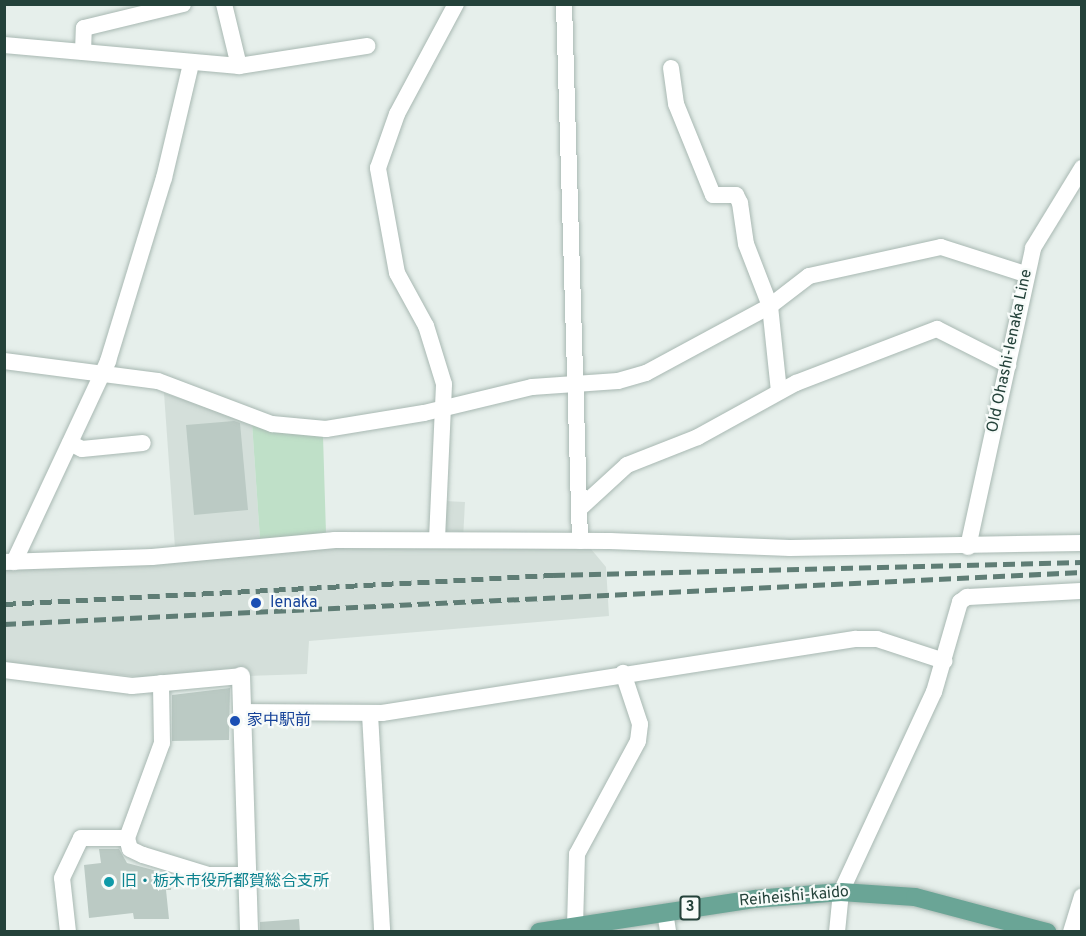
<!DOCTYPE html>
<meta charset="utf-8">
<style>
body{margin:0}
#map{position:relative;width:1086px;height:936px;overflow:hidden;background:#e6efeb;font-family:Overpass,"Noto Sans JP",sans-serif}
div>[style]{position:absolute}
.built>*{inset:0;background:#d4dfda;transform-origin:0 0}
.green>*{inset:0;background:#bfe0c8}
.building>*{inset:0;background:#bbcac4}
.roads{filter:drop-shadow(0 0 2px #a8b8b2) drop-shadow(0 0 2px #a8b8b2)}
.street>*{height:16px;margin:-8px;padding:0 8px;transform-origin:8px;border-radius:8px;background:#fff}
.secondary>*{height:18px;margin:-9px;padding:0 9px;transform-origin:9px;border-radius:9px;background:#fff}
.primary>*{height:18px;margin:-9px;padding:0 9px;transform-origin:9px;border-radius:9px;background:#6aa596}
.rail>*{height:4.5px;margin-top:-2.25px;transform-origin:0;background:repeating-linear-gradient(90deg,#5f7d75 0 12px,transparent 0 18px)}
.dots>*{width:16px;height:16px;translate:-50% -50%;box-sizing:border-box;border:3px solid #f7fbf9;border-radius:50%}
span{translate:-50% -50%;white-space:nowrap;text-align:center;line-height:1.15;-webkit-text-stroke:4.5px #f7fbf9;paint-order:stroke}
.shield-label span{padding:2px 4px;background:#f7fbf9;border:2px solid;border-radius:4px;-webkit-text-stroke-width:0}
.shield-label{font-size:15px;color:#24423a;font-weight:700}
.street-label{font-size:16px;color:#24423a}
.transit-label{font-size:16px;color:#164399}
.left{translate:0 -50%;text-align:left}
.culture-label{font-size:16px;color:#0d838f}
.frame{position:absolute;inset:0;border:6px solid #24423a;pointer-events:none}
</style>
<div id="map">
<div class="built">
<i style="clip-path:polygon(164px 393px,252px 423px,260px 539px,175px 548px)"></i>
<i style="left:444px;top:501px;width:21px;height:30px;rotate:3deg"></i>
<i style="clip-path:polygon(318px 548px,591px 549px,606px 567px,609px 616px,309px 641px,307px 674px,248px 676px,237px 668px,140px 677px,5px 662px,5px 570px)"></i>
</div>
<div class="green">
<i style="clip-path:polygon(252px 423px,323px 436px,326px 534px,260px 539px)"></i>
</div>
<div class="building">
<i style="clip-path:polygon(234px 421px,240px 423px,248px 510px,194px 515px,186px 425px)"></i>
<i style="clip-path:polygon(230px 688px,229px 740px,172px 741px,172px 695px)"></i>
<i style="clip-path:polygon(99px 849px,119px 849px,127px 863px,172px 875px,171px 890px,166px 890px,169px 919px,134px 919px,133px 913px,89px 918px,84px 865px,101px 863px)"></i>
<i style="clip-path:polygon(299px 919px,300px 932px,260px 932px,260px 922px)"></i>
</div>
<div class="roads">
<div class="street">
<i style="left:224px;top:4px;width:64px;rotate:76.4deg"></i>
<i style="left:564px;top:4px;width:537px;rotate:88.29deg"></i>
<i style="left:4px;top:45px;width:236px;rotate:5.1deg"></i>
<i style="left:239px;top:66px;width:130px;rotate:-8.9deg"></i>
<i style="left:83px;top:52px;width:24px;rotate:-88deg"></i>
<i style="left:84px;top:28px;width:102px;rotate:-13.6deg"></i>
<i style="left:671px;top:68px;width:36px;rotate:82deg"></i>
<i style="left:676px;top:104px;width:98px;rotate:67.9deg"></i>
<i style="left:713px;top:195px;width:23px"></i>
<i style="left:736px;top:195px;width:9px;rotate:63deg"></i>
<i style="left:740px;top:203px;width:41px;rotate:81.7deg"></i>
<i style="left:746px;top:244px;width:66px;rotate:68.8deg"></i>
<i style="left:770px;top:306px;width:85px;rotate:84deg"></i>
<i style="left:4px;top:361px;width:155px;rotate:7.4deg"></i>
<i style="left:158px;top:381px;width:122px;rotate:20.7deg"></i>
<i style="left:272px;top:424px;width:54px;rotate:5.3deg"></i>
<i style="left:326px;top:429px;width:99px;rotate:-9.3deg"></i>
<i style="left:424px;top:413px;width:111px;rotate:-13.5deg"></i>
<i style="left:532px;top:387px;width:86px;rotate:-4deg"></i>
<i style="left:618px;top:381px;width:29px;rotate:-16deg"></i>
<i style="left:646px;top:373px;width:141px;rotate:-28.4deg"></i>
<i style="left:770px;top:306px;width:49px;rotate:-37.6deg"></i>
<i style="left:809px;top:276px;width:135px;rotate:-12.4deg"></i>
<i style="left:941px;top:247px;width:88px;rotate:17.8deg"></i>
<i style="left:70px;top:443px;width:13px;rotate:27deg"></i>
<i style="left:82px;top:449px;width:61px;rotate:-5.6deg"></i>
<i style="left:579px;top:509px;width:65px;rotate:-42.5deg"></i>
<i style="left:627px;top:465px;width:76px;rotate:-21.5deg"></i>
<i style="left:698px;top:437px;width:112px;rotate:-28.9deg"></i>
<i style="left:796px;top:383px;width:151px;rotate:-21deg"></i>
<i style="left:937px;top:329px;width:80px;rotate:26.9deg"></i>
<i style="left:437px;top:539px;width:155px;rotate:-87.4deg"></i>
<i style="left:444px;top:384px;width:61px;rotate:-107.2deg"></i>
<i style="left:426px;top:326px;width:60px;rotate:-118.7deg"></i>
<i style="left:397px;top:273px;width:107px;rotate:-100.3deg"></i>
<i style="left:378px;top:168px;width:57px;rotate:-70.6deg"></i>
<i style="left:397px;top:114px;width:125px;rotate:-61.8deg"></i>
<i style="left:968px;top:547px;width:306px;rotate:-77.7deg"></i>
<i style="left:1033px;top:248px;width:94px;rotate:-58.5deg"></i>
<i style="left:4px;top:562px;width:148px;rotate:-1.9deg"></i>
<i style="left:152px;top:557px;width:184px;rotate:-5.3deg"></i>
<i style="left:335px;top:540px;width:275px;rotate:0.2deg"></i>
<i style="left:610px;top:541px;width:180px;rotate:2.2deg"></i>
<i style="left:790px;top:548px;width:292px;rotate:-1deg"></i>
<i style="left:14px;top:562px;width:222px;rotate:-64.9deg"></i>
<i style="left:108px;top:361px;width:191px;rotate:-73deg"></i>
<i style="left:164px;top:178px;width:117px;rotate:-76.7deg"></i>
<i style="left:4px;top:670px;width:129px;rotate:7.1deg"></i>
<i style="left:132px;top:686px;width:109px;rotate:-5.2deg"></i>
<i style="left:243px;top:712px;width:139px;rotate:0.4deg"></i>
<i style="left:382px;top:713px;width:480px;rotate:-8.9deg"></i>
<i style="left:856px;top:639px;width:21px"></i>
<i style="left:877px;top:639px;width:71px;rotate:18.2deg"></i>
<i style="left:370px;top:714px;width:218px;rotate:86.8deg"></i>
<i style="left:127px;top:838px;width:101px;rotate:-69.8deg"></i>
<i style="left:162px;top:743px;width:60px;rotate:-91deg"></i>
<i style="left:665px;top:912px;width:20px;rotate:81deg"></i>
<i style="left:575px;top:926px;width:72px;rotate:-88.4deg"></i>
<i style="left:577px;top:854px;width:128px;rotate:-61.6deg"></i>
<i style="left:638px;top:741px;width:17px;rotate:-83deg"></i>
<i style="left:640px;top:724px;width:54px;rotate:-108.4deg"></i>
<i style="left:68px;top:932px;width:54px;rotate:-96.3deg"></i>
<i style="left:62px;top:878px;width:44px;rotate:-64.6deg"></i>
<i style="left:81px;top:838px;width:46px"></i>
<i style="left:127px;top:838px;width:11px;rotate:75deg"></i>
<i style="left:130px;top:849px;width:14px;rotate:25deg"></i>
<i style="left:143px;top:855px;width:69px;rotate:16.9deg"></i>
<i style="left:209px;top:875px;width:38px"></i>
<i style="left:837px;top:932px;width:40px;rotate:-84.3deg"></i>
<i style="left:841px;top:892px;width:221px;rotate:-65.1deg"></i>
<i style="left:934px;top:692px;width:94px;rotate:-73.9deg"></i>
<i style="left:960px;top:602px;width:9px;rotate:-36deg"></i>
<i style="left:967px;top:597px;width:115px;rotate:-3deg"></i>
<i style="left:1071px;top:932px;width:37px;rotate:-73deg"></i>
</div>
<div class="secondary">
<i style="left:241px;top:676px;width:256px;rotate:88.2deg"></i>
</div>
<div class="primary">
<i style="left:539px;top:932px;width:219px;rotate:-8.7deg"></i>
<i style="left:755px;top:899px;width:86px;rotate:-4.7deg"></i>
<i style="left:841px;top:892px;width:74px;rotate:3.9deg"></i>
<i style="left:915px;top:897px;width:137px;rotate:14.9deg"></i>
</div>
</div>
<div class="rail">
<i style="left:4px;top:604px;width:550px;rotate:-3.02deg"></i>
<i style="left:553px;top:575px;width:529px;rotate:-1.41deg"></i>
<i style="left:4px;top:624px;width:1079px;rotate:-2.76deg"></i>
</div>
<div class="dots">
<i style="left:256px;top:603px;background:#1a4fb4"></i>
<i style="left:235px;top:721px;background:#1a4fb4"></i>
<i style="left:109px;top:882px;background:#0f9aa8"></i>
</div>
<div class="shield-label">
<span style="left:690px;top:908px">3</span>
</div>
<div class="street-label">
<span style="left:1010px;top:351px;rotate:-78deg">Old Ohashi-Ienaka Line</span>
<span style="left:794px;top:897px;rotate:-5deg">Reiheishi-kaido</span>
</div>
<div class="transit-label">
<span class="left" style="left:270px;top:603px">Ienaka</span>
<span class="left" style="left:247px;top:721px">家中駅前</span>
</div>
<div class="culture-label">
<span class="left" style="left:121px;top:882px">旧・栃木市役所都賀総合支所</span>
</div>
<div class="frame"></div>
</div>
